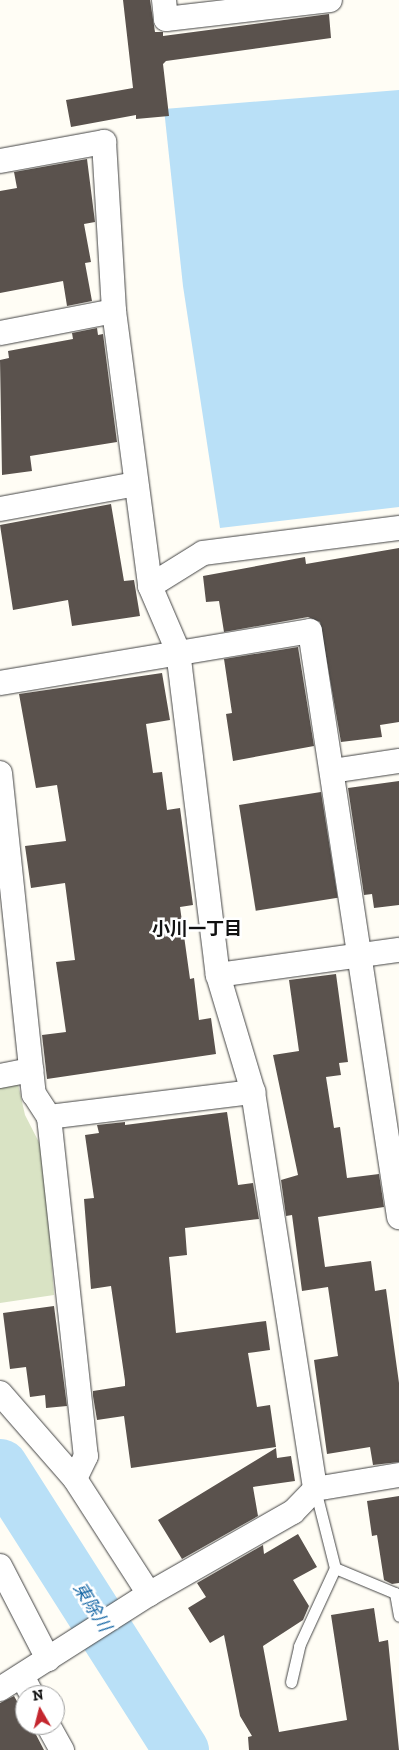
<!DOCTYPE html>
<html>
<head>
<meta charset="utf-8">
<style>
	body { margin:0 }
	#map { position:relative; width:399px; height:1750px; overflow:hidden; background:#fffdf5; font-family:"Zilla Slab","Noto Sans JP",serif }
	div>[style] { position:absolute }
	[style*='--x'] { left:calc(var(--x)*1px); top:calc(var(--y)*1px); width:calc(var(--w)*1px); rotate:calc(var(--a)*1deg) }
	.cemetery>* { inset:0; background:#d9e3c4 }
	.water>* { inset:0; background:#b9e0f7 }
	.river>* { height:55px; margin:-27.5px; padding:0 27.5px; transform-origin:27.5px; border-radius:27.5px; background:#b9e0f7 }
	.building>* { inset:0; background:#5a524d; transform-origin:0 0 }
	.roads { filter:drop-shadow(0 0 1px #444) drop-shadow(0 0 1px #444) }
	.service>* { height:11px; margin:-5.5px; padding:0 5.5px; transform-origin:5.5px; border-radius:5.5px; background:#fff }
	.minor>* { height:24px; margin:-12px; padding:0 12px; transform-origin:12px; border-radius:12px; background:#fff }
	span { translate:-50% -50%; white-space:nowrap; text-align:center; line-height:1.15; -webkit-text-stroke:5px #fff; paint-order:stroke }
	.neighbourhood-label { font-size:18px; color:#111; font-weight:700 }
	.water-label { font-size:18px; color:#1768a6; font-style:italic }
	.north { position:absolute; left:15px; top:1685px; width:50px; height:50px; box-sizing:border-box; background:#fff; border:1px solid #a0a0a0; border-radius:50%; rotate:352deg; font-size:14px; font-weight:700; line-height:20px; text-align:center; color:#111 }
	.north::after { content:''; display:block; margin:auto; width:18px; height:22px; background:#c4262e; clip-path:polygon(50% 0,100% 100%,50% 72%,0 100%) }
</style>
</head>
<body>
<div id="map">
	<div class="cemetery">
		<div style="clip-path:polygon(18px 1084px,25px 1115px,44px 1152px,54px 1295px,0 1303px,0 1086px)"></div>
	</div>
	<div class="water">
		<div style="clip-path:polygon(399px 90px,399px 507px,220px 528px,183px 286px,164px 109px)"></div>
	</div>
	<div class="river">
		<div style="--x:0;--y:1466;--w:337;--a:57.5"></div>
	</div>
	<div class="building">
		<div style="clip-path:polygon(123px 0,150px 0,155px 32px,163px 32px,163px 36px,329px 14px,331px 38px,166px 61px,163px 64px,169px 116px,136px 119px,136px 115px,71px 127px,66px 100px,133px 88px)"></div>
		<div style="clip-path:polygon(87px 159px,95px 222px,84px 224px,91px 262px,85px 263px,92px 301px,67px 306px,63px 281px,0 293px,0 191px,17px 188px,14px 172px)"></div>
		<div style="clip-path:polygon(97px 328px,98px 335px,103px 334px,117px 442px,30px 456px,32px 471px,2px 475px,0 360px,9px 358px,8px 351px,73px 339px,72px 333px)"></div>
		<div style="clip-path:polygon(111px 504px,124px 581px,134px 580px,140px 616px,72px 626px,68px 600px,13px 610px,0 525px)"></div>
		<div style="clip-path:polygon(399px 548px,399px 722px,380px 725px,382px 737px,341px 742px,320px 622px,308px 617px,224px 632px,219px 601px,206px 602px,203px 576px,305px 557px,306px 564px)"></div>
		<div style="clip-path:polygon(298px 647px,314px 746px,233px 761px,226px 714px,232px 713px,224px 659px)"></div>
		<div style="clip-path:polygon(162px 673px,170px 720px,146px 724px,153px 773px,162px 772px,167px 810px,180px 808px,193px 905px,180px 907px,190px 979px,194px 978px,199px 1020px,211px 1018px,216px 1054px,47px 1079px,42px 1035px,66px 1032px,56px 962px,75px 960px,65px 883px,31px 888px,25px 846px,66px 841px,57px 785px,36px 788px,19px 694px)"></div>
		<div style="clip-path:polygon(399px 781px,399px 905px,374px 908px,372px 894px,364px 895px,348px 788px)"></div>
		<div style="left:321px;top:792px;width:107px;height:83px;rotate:81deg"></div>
		<div style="clip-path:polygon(336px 974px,348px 1062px,339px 1063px,341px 1075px,326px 1077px,334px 1128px,340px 1127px,347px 1178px,379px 1174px,384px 1207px,318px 1217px,325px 1267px,371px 1261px,375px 1291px,386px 1289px,399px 1383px,399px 1462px,373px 1465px,370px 1447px,327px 1454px,314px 1360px,338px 1356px,328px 1287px,302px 1291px,292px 1215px,286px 1216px,281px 1180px,298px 1175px,273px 1055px,299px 1051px,289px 980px)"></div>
		<div style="clip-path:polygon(227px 1112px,238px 1185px,253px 1183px,259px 1219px,185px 1228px,187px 1255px,169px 1257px,176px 1333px,266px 1321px,270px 1350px,248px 1353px,257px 1407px,270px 1405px,276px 1447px,131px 1468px,124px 1416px,97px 1420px,93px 1396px,93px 1391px,125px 1386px,125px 1381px,111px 1286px,91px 1289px,84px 1199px,94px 1198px,85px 1135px,99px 1133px,97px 1125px,125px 1122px,125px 1125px)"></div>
		<div style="clip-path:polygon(54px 1306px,67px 1406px,46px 1408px,45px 1395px,30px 1397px,26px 1367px,10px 1369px,3px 1313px)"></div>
		<div style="clip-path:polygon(276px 1448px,277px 1458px,291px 1456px,295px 1481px,253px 1487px,258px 1516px,182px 1559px,158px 1520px)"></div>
		<div style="clip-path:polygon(399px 1496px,399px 1583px,392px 1584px,384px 1580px,377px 1535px,372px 1536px,367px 1501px)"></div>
		<div style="clip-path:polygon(298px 1534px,317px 1567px,293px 1580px,309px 1606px,303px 1620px,263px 1646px,279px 1732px,347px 1720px,331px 1615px,374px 1608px,379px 1642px,388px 1640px,399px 1750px,249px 1750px,248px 1737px,252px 1736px,240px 1716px,224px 1635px,210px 1643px,188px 1608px,206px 1597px,197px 1583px,263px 1545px,264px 1554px)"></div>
		<div style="clip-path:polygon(14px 1696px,25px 1715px,25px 1725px,31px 1725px,44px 1750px,0 1750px,0 1703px)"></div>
	</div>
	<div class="roads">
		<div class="service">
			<div style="--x:315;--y:1489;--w:81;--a:75.8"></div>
			<div style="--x:335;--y:1568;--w:65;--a:22.6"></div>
			<div style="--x:395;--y:1593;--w:23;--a:80"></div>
			<div style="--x:291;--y:1682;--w:37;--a:-77"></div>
			<div style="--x:299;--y:1646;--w:86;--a:-65.2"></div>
		</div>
		<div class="minor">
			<div style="--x:164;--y:0;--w:19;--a:84"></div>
			<div style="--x:166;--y:19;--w:165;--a:-6.6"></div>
			<div style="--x:0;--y:161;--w:106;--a:-10.4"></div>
			<div style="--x:104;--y:142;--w:169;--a:86.6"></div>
			<div style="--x:114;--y:311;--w:277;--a:82.5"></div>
			<div style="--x:150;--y:586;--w:71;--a:66.7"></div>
			<div style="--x:178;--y:651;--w:326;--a:83"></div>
			<div style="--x:218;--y:975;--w:122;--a:73.3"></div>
			<div style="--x:253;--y:1092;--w:402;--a:81.1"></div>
			<div style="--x:0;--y:333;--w:116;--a:-10.9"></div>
			<div style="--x:0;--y:509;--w:138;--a:-10.4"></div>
			<div style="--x:150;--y:586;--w:62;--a:-31.9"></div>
			<div style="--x:203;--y:553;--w:198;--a:-7.3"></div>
			<div style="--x:0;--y:683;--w:314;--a:-9.5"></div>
			<div style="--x:310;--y:631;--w:593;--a:81.36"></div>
			<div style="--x:332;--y:771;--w:68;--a:-8.5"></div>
			<div style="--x:0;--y:773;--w:323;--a:84"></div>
			<div style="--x:34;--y:1094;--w:27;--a:57"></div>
			<div style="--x:49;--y:1117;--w:341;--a:83.8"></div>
			<div style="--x:86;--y:1456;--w:25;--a:116"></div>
			<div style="--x:218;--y:975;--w:183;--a:-7.9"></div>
			<div style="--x:0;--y:1076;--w:32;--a:-11"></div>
			<div style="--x:49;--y:1117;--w:206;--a:-7"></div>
			<div style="--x:0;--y:1393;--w:114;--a:48.9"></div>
			<div style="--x:75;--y:1479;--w:137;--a:57.2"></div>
			<div style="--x:0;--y:1566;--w:105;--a:62.7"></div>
			<div style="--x:22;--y:1676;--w:21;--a:62"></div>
			<div style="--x:0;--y:1689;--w:177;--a:-32.5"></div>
			<div style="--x:149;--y:1594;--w:166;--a:-29.7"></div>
			<div style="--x:293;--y:1512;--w:32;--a:-46"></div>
			<div style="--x:315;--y:1489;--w:85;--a:-9.5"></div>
			<div style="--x:48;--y:1725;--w:29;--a:61"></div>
		</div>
	</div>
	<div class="neighbourhood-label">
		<span style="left:197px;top:929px">小川一丁目</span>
	</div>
	<div class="water-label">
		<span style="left:92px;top:1607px;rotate:58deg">東除川</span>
	</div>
	<div class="north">N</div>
</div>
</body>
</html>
